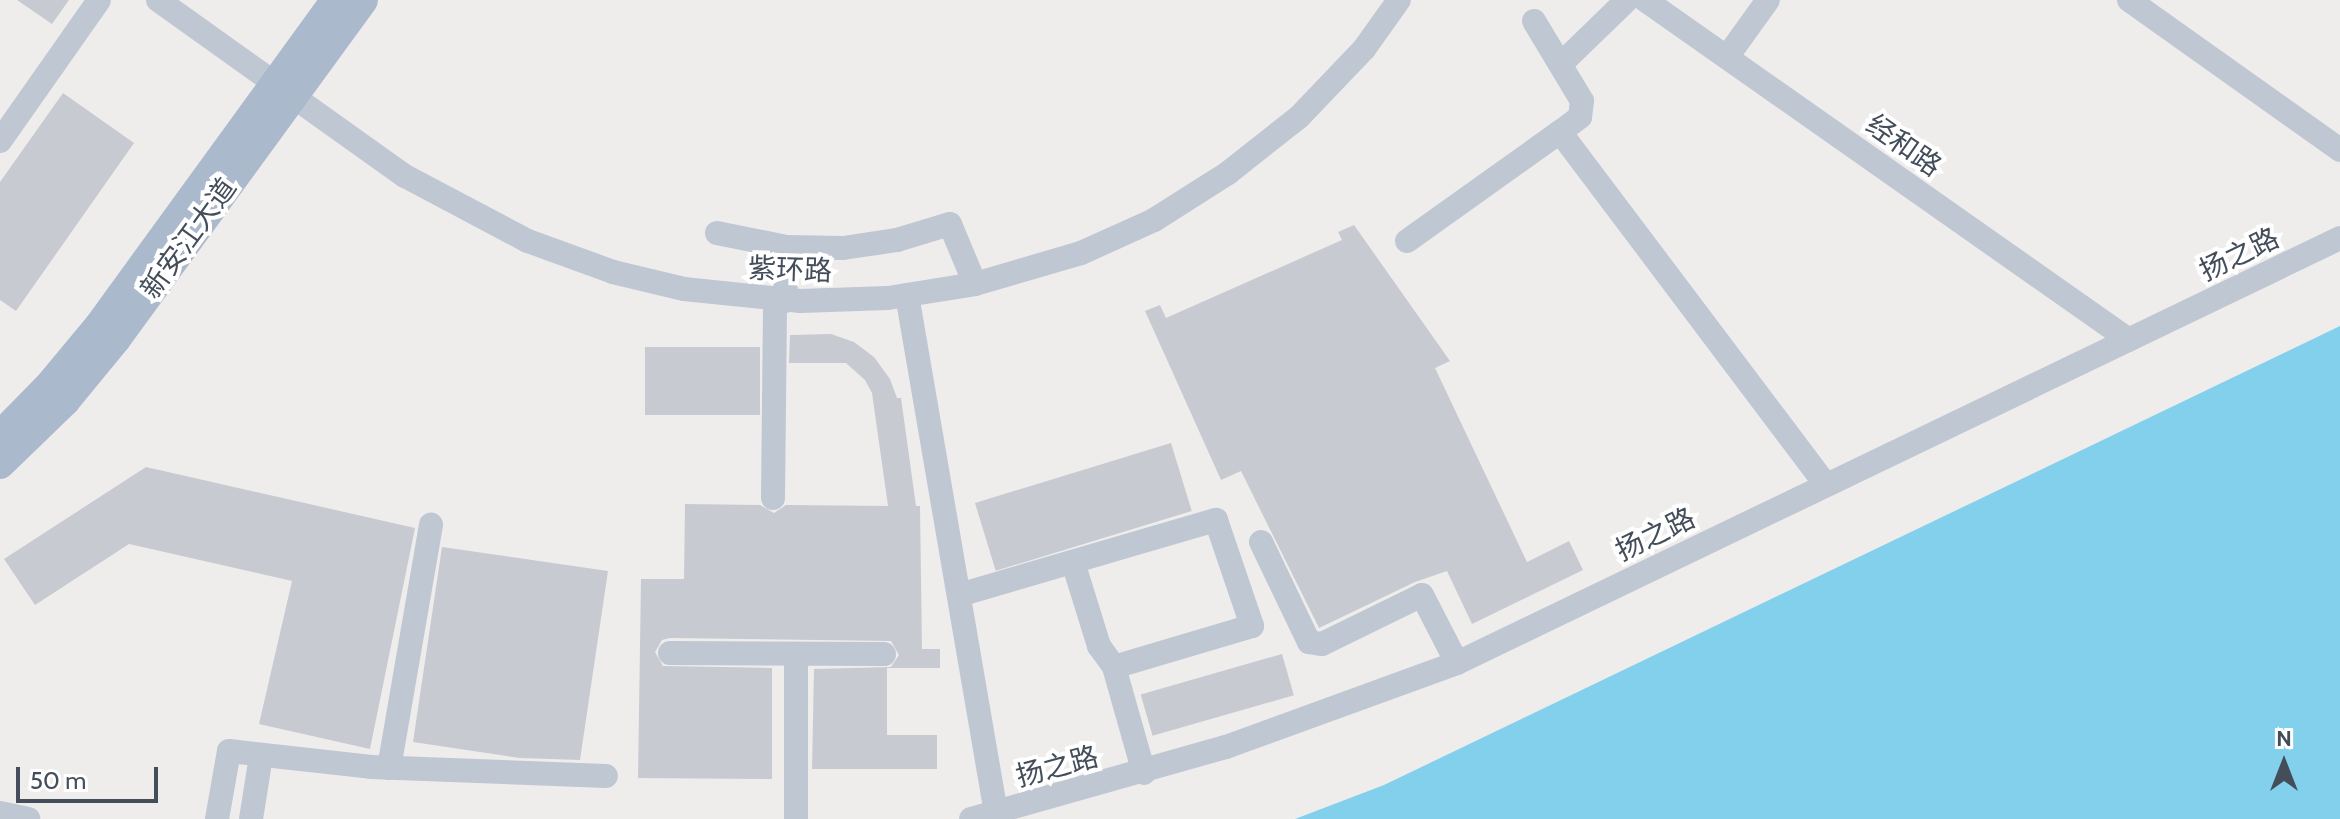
<!DOCTYPE html>
<html>
<head>
<meta charset="utf-8">
<style>
	body { margin:0 }
	#map { position:relative; width:2340px; height:819px; overflow:hidden; background:#efecec; font-family:Cabin,"Noto Sans SC",sans-serif }
	div>[style] { position:absolute }
	[style*='--x'] { left:calc(var(--x)*1px); top:calc(var(--y)*1px); width:calc(var(--w)*1px); rotate:calc(var(--a)*1deg) }
	.water>* { inset:0; background:#83d0ed }
	.building>* { inset:0; background:#c8cad2; transform-origin:0 0 }
	.minor>* { height:24px; margin:-12px; padding:0 12px; transform-origin:12px; border-radius:12px; background:#bfc7d2 }
	.major>* { height:30px; margin:-15px; padding:0 15px; transform-origin:15px; border-radius:15px; background:#aab9cc }
	span { translate:-50% -50%; white-space:nowrap; text-align:center; line-height:1.15; -webkit-text-stroke:8px #fff; paint-order:stroke }
	.street-label { font-size:28px; color:#444e5a }
	.north { position:absolute; left:2244px; top:723px; width:80px; height:80px; -webkit-text-stroke:6px #fff; paint-order:stroke; rotate:0deg; font-size:22px; font-weight:700; line-height:32px; text-align:center; color:#444e5a }
	.north::after { content:''; display:block; margin:auto; width:28px; height:36px; background:#444e5a; clip-path:polygon(50% 0,100% 100%,50% 72%,0 100%) }
	.scale { position:absolute; left:16px; top:767px; width:142px; height:36px; box-sizing:border-box; border:4px solid #444e5a; border-top:0; padding-left:10px; font-size:24px; line-height:28px; white-space:nowrap; color:#444e5a; -webkit-text-stroke:6px #fff; paint-order:stroke }
</style>
</head>
<body>
<div id="map">
	<div class="water">
		<div style="clip-path:polygon(2340px 326px,2340px 819px,1295px 819px,1384px 785px)"></div>
	</div>
	<div class="building">
		<div style="clip-path:polygon(17px 0,69px 0,52px 24px)"></div>
		<div style="clip-path:polygon(63px 93px,134px 143px,16px 311px,0 300px,0 182px)"></div>
		<div style="clip-path:polygon(1354px 225px,1450px 361px,1435px 368px,1527px 562px,1569px 541px,1583px 570px,1472px 624px,1447px 571px,1415px 582px,1319px 628px,1241px 471px,1221px 480px,1145px 311px,1160px 305px,1166px 318px,1342px 240px,1338px 232px)"></div>
		<div style="clip-path:polygon(831px 334px,854px 342px,874px 357px,890px 379px,897px 398px,901px 398px,916px 506px,920px 506px,922px 649px,940px 649px,940px 668px,887px 668px,887px 735px,937px 735px,937px 769px,812px 769px,814px 669px,891px 667px,899px 655px,891px 641px,670px 638px,662px 640px,655px 652px,663px 666px,772px 668px,772px 779px,638px 778px,641px 579px,684px 579px,685px 504px,760px 505px,774px 513px,786px 505px,888px 506px,872px 393px,865px 380px,846px 363px,789px 363px,790px 335px)"></div>
		<div style="left:645px;top:347px;width:115px;height:68px"></div>
		<div style="left:1171px;top:443px;width:71px;height:205px;rotate:73deg"></div>
		<div style="clip-path:polygon(146px 467px,415px 528px,370px 749px,259px 724px,292px 581px,129px 544px,35px 605px,4px 559px)"></div>
		<div style="clip-path:polygon(442px 547px,608px 571px,580px 760px,520px 758px,413px 742px)"></div>
		<div style="left:1282px;top:654px;width:43px;height:147px;rotate:74deg"></div>
	</div>
	<div class="minor">
		<div style="--x:158;--y:0;--w:303;--a:35.5"></div>
		<div style="--x:405;--y:176;--w:139;--a:27.9"></div>
		<div style="--x:528;--y:241;--w:90;--a:20"></div>
		<div style="--x:613;--y:272;--w:73;--a:13.5"></div>
		<div style="--x:684;--y:289;--w:117;--a:5.9"></div>
		<div style="--x:800;--y:301;--w:88;--a:-2"></div>
		<div style="--x:888;--y:298;--w:88;--a:-9.1"></div>
		<div style="--x:975;--y:284;--w:110;--a:-16.3"></div>
		<div style="--x:1081;--y:253;--w:80;--a:-24.3"></div>
		<div style="--x:1154;--y:220;--w:88;--a:-32.4"></div>
		<div style="--x:1228;--y:173;--w:90;--a:-38.3"></div>
		<div style="--x:1299;--y:117;--w:94;--a:-46.3"></div>
		<div style="--x:1364;--y:49;--w:60;--a:-54.5"></div>
		<div style="--x:1645;--y:0;--w:591;--a:35.09"></div>
		<div style="--x:2129;--y:0;--w:259;--a:35.4"></div>
		<div style="--x:1534;--y:21;--w:93;--a:59"></div>
		<div style="--x:1582;--y:101;--w:16;--a:97"></div>
		<div style="--x:1580;--y:117;--w:25;--a:143"></div>
		<div style="--x:1727;--y:57;--w:70;--a:-54.3"></div>
		<div style="--x:1562;--y:63;--w:91;--a:-44.1"></div>
		<div style="--x:0;--y:141;--w:172;--a:-54.9"></div>
		<div style="--x:717;--y:233;--w:71;--a:11.3"></div>
		<div style="--x:787;--y:247;--w:56;--a:1"></div>
		<div style="--x:843;--y:248;--w:55;--a:-8.4"></div>
		<div style="--x:897;--y:240;--w:55;--a:-16.8"></div>
		<div style="--x:950;--y:224;--w:65;--a:67.4"></div>
		<div style="--x:1407;--y:241;--w:188;--a:-35.5"></div>
		<div style="--x:1560;--y:132;--w:442;--a:53"></div>
		<div style="--x:907;--y:295;--w:526;--a:80.25"></div>
		<div style="--x:785;--y:301;--w:54;--a:-87.9"></div>
		<div style="--x:773;--y:498;--w:198;--a:-89.4"></div>
		<div style="--x:1261;--y:542;--w:111;--a:64.4"></div>
		<div style="--x:1309;--y:642;--w:13;--a:9"></div>
		<div style="--x:1322;--y:644;--w:111;--a:-26.1"></div>
		<div style="--x:1422;--y:595;--w:76;--a:62.8"></div>
		<div style="--x:1073;--y:562;--w:88;--a:72.8"></div>
		<div style="--x:1099;--y:646;--w:26;--a:54"></div>
		<div style="--x:1114;--y:667;--w:110;--a:74.2"></div>
		<div style="--x:959;--y:595;--w:268;--a:-16.3"></div>
		<div style="--x:1216;--y:520;--w:112;--a:71.2"></div>
		<div style="--x:1252;--y:626;--w:144;--a:163.5"></div>
		<div style="--x:670;--y:653;--w:214;--a:0.3"></div>
		<div style="--x:389;--y:768;--w:247;--a:-80.2"></div>
		<div style="--x:0;--y:813;--w:29;--a:12"></div>
		<div style="--x:217;--y:819;--w:69;--a:-80"></div>
		<div style="--x:229;--y:751;--w:143;--a:6.4"></div>
		<div style="--x:371;--y:767;--w:235;--a:2.2"></div>
		<div style="--x:251;--y:819;--w:64;--a:-81"></div>
		<div style="--x:796;--y:819;--w:165;--a:-90"></div>
		<div style="--x:971;--y:819;--w:265;--a:-15.8"></div>
		<div style="--x:1226;--y:747;--w:246;--a:-20"></div>
		<div style="--x:1457;--y:663;--w:980;--a:-25.7"></div>
	</div>
	<div class="major">
		<div style="--x:0;--y:436;--w:70;--a:-45.6"></div>
		<div style="--x:49;--y:386;--w:78;--a:-50.2"></div>
		<div style="--x:99;--y:326;--w:403;--a:-54"></div>
		<div style="--x:0;--y:464;--w:91;--a:-44.1"></div>
		<div style="--x:65;--y:401;--w:80;--a:-50.6"></div>
		<div style="--x:116;--y:339;--w:419;--a:-53.9"></div>
	</div>
	<div class="street-label">
		<span style="left:1904px;top:145px;rotate:35deg">经和路</span>
		<span style="left:188px;top:238px;rotate:-54deg">新安江大道</span>
		<span style="left:2239px;top:254px;rotate:-26deg">扬之路</span>
		<span style="left:790px;top:269px;rotate:2deg">紫环路</span>
		<span style="left:1655px;top:534px;rotate:-26deg">扬之路</span>
		<span style="left:1057px;top:766px;rotate:-15deg">扬之路</span>
	</div>
	<div class="north">N</div>
	<div class="scale">50 m</div>
</div>
</body>
</html>
